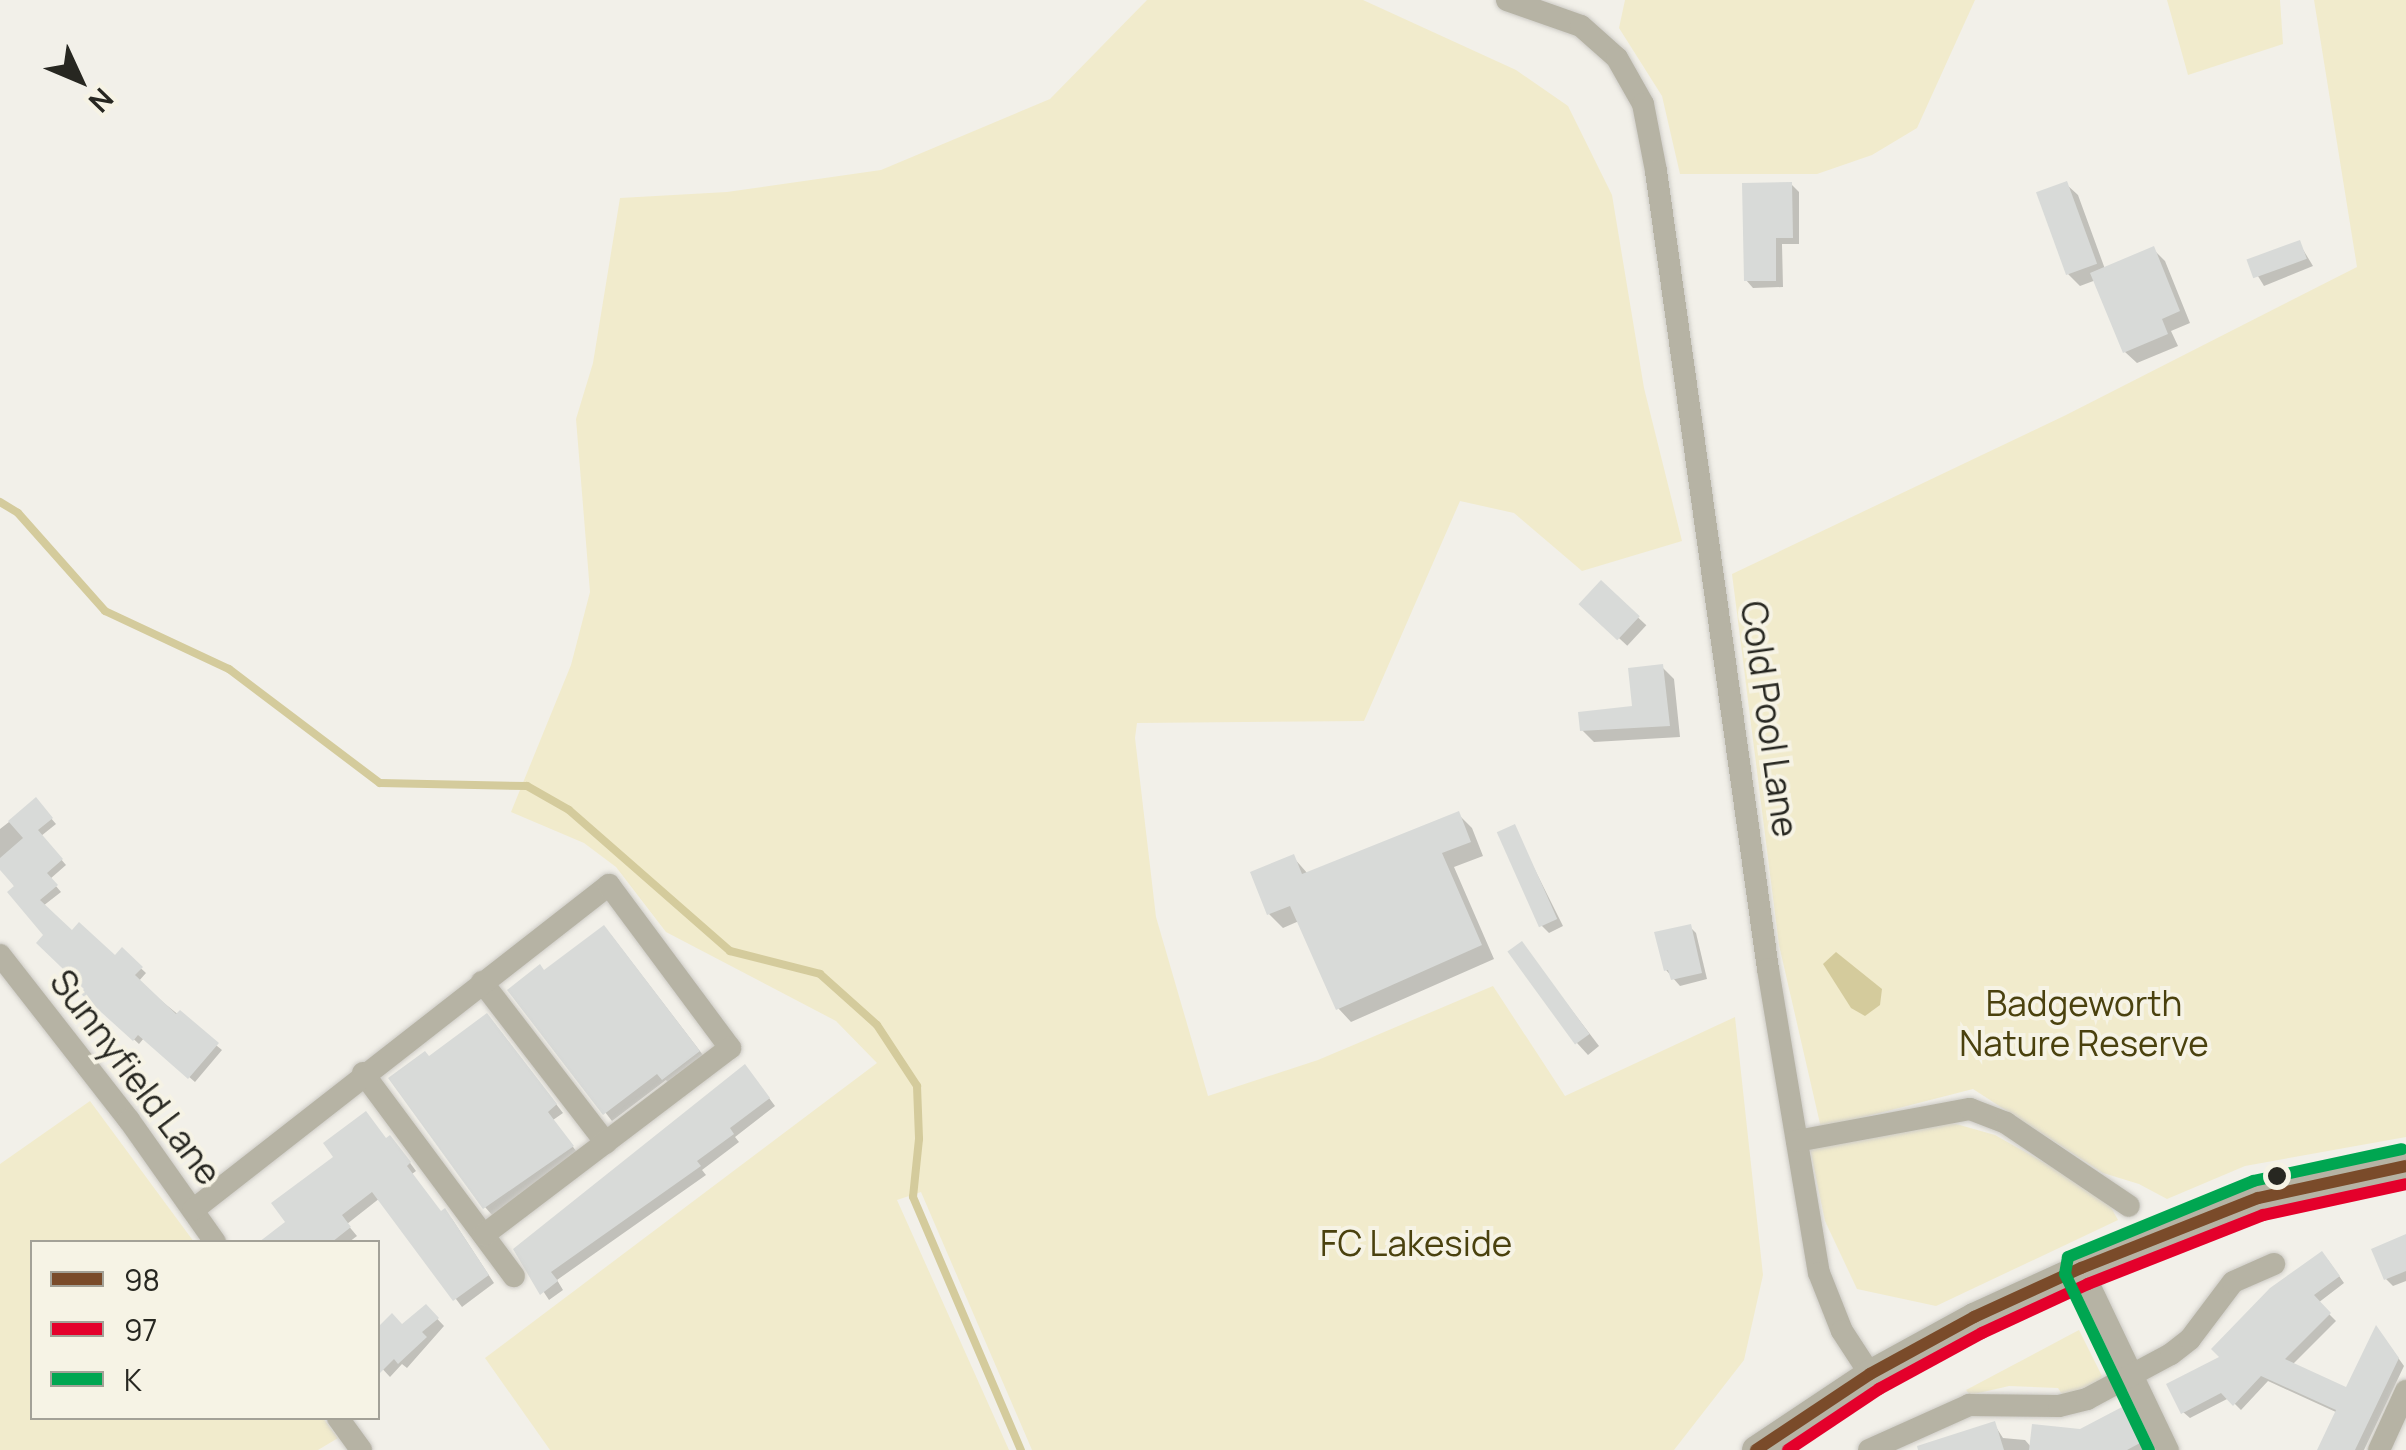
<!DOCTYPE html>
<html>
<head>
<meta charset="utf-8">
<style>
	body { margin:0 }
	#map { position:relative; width:2406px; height:1450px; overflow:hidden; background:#f2f0e9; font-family:Manrope,sans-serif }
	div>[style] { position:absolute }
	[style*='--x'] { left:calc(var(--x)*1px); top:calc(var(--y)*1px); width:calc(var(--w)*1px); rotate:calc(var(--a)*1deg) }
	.green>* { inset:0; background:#f1ebcc }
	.water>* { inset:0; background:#d4cb9c }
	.shadow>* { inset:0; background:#0003; transform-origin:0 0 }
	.stream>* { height:8px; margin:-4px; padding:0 4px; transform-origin:4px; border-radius:4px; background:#d4cb9c }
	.building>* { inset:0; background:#d8dad8; transform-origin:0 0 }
	.roads { filter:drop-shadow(0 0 2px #cdcbc6) drop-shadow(0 0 2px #cdcbc6) }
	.minor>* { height:22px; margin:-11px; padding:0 11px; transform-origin:11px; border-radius:11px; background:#b6b3a4 }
	.tertiary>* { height:28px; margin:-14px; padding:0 14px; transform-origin:14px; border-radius:14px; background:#b6b3a4 }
	.bus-1>* { height:12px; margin:-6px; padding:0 6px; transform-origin:6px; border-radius:6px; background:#7a4b2a }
	.bus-2>* { height:12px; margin:-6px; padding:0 6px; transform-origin:6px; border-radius:6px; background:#e4002b }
	.bus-3>* { height:12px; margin:-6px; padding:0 6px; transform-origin:6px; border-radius:6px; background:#00a651 }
	.dots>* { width:28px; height:28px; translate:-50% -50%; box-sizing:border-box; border:5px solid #f6f3e5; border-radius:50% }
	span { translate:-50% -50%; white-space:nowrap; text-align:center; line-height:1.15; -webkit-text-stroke:8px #f6f3e5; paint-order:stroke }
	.street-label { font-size:35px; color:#272721 }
	.park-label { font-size:35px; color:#4a410e }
	.legend { position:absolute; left:30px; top:1240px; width:350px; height:180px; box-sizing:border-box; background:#f6f3e5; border:2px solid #a3a197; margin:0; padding:12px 18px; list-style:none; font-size:30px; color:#272721 }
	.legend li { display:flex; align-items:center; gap:20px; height:50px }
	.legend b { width:50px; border:2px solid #a3a197 }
	.north { position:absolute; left:30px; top:30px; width:100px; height:100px; -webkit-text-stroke:8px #f6f3e5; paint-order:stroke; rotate:134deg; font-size:28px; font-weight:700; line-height:40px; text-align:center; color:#272721 }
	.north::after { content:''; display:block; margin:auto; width:35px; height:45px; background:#272721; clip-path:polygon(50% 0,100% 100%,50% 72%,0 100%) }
</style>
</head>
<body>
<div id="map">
	<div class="green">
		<div style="clip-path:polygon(1147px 0,1363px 0,1516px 70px,1568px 106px,1612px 195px,1644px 388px,1682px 541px,1582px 571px,1514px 513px,1460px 501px,1364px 721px,1137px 723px,1135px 738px,1156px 917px,1208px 1096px,1318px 1060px,1493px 986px,1565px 1096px,1735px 1017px,1763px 1275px,1744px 1360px,1674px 1450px,1032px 1450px,921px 1192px,897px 1200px,1009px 1450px,550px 1450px,485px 1358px,877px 1063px,836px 1021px,666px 932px,616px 867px,584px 843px,511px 812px,571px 665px,590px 592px,576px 419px,593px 363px,620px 198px,727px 192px,881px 170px,1050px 99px)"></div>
		<div style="clip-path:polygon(1625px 0,1975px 0,1917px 128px,1872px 155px,1817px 174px,1680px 174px,1662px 96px,1619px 28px)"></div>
		<div style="clip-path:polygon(2167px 0,2280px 0,2283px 44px,2188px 75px)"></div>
		<div style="clip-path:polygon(2314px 0,2406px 0,2406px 1137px,2245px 1166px,2167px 1199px,2139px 1184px,2103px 1173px,1973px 1089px,1821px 1128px,1779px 945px,1732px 574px,2066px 415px,2357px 267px)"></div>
		<div style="clip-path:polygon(90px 1101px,194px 1242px,32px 1242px,32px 1418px,323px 1418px,338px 1438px,318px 1450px,0 1450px,0 1164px)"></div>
		<div style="clip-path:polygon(1942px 1120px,1995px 1135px,2066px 1175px,2107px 1200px,2118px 1220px,1936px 1306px,1857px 1289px,1825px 1221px,1809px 1144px)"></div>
		<div style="clip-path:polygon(2079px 1330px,2102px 1376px,2095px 1386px,2063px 1396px,2058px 1388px,2009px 1386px,1970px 1395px,1966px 1390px)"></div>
	</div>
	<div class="water">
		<div style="clip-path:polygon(1836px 952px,1882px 989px,1880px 1005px,1865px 1016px,1851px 1008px,1823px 964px)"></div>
	</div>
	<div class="shadow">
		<div style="clip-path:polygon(1791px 184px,1799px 192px,1799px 244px,1782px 244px,1783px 287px,1753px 288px,1746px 280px)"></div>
		<div style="clip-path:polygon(2066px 184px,2078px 195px,2105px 269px,2153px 249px,2165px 261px,2190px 323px,2171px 331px,2178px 346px,2137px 363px,2125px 352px,2096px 280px,2080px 286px,2068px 274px)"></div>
		<div style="clip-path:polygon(2299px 243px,2313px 266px,2264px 286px,2250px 263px)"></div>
		<div style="left:1601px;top:583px;width:62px;height:28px;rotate:43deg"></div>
		<div style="clip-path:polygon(1662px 667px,1674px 679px,1680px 737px,1594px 742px,1582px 730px,1635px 708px)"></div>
		<div style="clip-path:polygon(36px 801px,56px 824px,41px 836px,66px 865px,50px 879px,61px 892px,43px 906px,72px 934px,115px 959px,122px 951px,146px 973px,138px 982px,222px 1050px,195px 1082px,144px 1038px,139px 1044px,84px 993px,87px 989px,0 866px,0 829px)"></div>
		<div style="clip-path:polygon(1458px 814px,1472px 828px,1483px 856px,1454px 867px,1494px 959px,1351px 1022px,1338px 1008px,1299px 921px,1283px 928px,1269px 914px,1293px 857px,1308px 874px)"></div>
		<div style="clip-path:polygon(1514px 828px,1563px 926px,1549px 933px,1542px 926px)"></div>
		<div style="clip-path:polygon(1690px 927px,1696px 933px,1707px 979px,1680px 986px,1666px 970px)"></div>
		<div style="clip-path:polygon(611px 935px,706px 1059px,671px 1086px,666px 1080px,612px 1121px,510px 990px)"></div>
		<div style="clip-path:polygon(1522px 945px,1599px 1046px,1588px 1055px,1577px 1043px)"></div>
		<div style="clip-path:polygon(494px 1023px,563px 1113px,553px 1120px,579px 1155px,492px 1215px,485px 1207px,429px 1059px)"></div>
		<div style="clip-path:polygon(752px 1075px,775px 1106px,735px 1137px,739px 1142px,702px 1170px,706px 1175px,557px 1280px,563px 1290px,549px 1300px,516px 1250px)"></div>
		<div style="clip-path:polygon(387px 1140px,397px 1145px,416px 1171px,412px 1174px,442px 1214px,452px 1219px,494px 1283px,462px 1307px,380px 1198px,347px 1224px,357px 1236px,349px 1242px,263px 1242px)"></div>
		<div style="clip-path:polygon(2406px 1237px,2406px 1281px,2393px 1286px,2386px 1279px)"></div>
		<div style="clip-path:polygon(2328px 1260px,2344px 1283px,2318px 1303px,2336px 1321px,2292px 1365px,2347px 1390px,2382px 1335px,2404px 1366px,2364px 1450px,2320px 1450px,2338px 1413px,2268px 1381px,2241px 1410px,2229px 1398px,2190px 1418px,2183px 1412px,2223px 1358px)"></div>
		<div style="clip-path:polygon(426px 1307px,444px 1326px,407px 1368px,402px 1364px,390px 1377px,378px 1364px,378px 1330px,392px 1316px,403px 1327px)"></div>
		<div style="clip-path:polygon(2121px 1410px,2144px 1450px,1930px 1450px,1994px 1424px,2003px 1438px,2025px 1440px,2032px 1448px,2081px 1431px)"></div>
	</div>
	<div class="stream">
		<div style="--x:0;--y:502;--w:21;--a:31"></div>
		<div style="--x:18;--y:513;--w:131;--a:48.4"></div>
		<div style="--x:105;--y:611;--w:137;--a:25.1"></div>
		<div style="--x:229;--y:669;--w:189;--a:37.1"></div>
		<div style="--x:380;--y:783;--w:147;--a:1.2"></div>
		<div style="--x:527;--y:786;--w:48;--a:29.7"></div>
		<div style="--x:569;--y:810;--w:214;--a:41.2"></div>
		<div style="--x:730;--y:951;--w:93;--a:14.3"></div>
		<div style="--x:820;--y:974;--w:76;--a:41.8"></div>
		<div style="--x:877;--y:1025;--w:73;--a:56.7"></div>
		<div style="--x:917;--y:1086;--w:53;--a:87.8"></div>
		<div style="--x:919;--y:1139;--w:58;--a:95.9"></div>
		<div style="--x:913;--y:1197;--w:275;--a:66.9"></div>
	</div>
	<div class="building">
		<div style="left:2067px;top:181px;width:88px;height:33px;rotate:70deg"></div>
		<div style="clip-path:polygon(1792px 182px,1793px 238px,1776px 238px,1776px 281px,1744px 281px,1742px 183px)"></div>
		<div style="left:2300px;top:240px;width:20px;height:57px;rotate:70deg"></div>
		<div style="clip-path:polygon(2154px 246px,2180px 311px,2162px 319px,2168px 334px,2123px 353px,2090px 273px)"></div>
		<div style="left:1601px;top:580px;width:53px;height:33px;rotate:43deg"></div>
		<div style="clip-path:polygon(1663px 664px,1670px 726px,1580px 731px,1578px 712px,1632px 706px,1628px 668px)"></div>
		<div style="clip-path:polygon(36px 797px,53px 818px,38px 830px,63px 859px,47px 873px,58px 885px,40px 900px,72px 930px,79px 922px,115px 955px,122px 947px,143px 967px,135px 975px,176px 1014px,180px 1010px,219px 1043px,188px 1079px,138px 1035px,133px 1041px,80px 993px,84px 989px,36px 943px,43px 935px,7px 892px,14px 886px,0 870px,0 858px,23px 838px,8px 821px)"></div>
		<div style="clip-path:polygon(1459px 811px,1471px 842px,1442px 853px,1482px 945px,1336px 1010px,1290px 906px,1267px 915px,1250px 872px,1294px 854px,1302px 874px)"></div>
		<div style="left:1515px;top:824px;width:104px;height:20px;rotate:66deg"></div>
		<div style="clip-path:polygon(1691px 924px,1702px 973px,1671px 980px,1668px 970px,1664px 971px,1654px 932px)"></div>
		<div style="clip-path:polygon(604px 925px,700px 1051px,662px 1080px,657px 1074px,603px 1115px,507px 990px,540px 964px,544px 970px)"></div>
		<div style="left:1522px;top:941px;width:115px;height:18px;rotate:54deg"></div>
		<div style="clip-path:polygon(487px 1013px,557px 1104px,548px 1112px,574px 1146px,483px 1209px,388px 1078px,425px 1051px,429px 1056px)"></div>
		<div style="clip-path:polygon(745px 1064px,770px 1098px,730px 1128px,734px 1134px,697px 1161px,701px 1166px,551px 1272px,558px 1281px,540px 1295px,513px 1249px)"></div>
		<div style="clip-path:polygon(366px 1111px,386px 1138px,390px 1135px,411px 1162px,407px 1166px,441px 1211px,445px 1208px,489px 1275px,453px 1301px,372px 1192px,342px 1215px,351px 1227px,332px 1242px,259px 1242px,285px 1222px,271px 1203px,333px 1157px,323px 1143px)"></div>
		<div style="clip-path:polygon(2406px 1234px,2406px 1271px,2384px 1280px,2371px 1249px)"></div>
		<div style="clip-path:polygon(2322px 1251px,2340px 1276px,2314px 1295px,2331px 1313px,2285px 1359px,2346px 1387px,2376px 1325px,2399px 1358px,2355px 1450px,2317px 1450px,2336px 1410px,2261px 1376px,2233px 1406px,2221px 1393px,2181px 1414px,2166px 1384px,2219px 1357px,2211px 1349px,2270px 1288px)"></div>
		<div style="clip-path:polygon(426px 1304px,439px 1318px,422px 1332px,427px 1337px,398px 1364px,394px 1359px,378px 1375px,378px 1327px,392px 1313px,402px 1324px)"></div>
		<div style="clip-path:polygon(2122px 1407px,2140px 1443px,2127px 1450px,2029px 1450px,2032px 1424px,2080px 1429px)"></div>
		<div style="clip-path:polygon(1995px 1421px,2004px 1450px,1918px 1450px,1917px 1446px)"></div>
	</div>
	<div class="roads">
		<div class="minor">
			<div style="--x:1507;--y:0;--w:78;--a:19.4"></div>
			<div style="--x:1581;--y:26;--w:48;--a:41.6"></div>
			<div style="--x:1617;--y:58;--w:53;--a:60.5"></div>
			<div style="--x:1643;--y:104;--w:68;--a:79"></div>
			<div style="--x:1656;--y:171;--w:806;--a:82.01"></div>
			<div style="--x:1768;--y:969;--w:308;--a:80.5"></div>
			<div style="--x:1819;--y:1273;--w:62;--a:68.4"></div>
			<div style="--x:1842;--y:1331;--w:51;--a:56.9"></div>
			<div style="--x:0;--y:955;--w:209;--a:52"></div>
			<div style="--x:129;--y:1120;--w:149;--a:54.8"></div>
			<div style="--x:482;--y:982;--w:203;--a:52.4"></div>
			<div style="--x:363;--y:1073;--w:253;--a:53.4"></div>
			<div style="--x:1797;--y:1141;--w:176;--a:-10.5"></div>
			<div style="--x:1970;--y:1109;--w:39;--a:21"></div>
			<div style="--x:2006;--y:1123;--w:148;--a:34"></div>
			<div style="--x:193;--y:1210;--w:528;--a:-38"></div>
			<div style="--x:609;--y:885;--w:203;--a:53.4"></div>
			<div style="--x:730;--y:1048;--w:309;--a:142.8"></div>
			<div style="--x:2081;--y:1268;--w:202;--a:64.5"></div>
			<div style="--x:338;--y:1418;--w:39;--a:54"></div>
			<div style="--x:1869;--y:1450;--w:110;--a:-24.2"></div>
			<div style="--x:1969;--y:1405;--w:90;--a:0.6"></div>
			<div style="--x:2059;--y:1406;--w:29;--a:-14"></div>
			<div style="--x:2087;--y:1399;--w:95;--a:-28.2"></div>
			<div style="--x:2171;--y:1354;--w:24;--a:-38"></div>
			<div style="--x:2190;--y:1339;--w:71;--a:-53"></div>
			<div style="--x:2233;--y:1282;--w:45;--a:-23.7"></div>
			<div style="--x:2379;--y:1450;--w:65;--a:-65.4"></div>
		</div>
		<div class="tertiary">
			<div style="--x:1756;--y:1450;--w:137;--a:-33.7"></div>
			<div style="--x:1870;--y:1374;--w:119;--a:-28.7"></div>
			<div style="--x:1974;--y:1317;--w:118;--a:-24.6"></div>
			<div style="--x:2081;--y:1268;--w:190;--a:-21.6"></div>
			<div style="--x:2258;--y:1198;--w:151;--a:-12.2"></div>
		</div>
	</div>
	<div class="bus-1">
		<div style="--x:1756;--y:1450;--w:137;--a:-33.7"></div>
		<div style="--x:1870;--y:1374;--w:119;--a:-28.7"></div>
		<div style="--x:1974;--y:1317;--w:118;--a:-24.6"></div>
		<div style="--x:2081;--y:1268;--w:190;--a:-21.6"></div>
		<div style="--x:2258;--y:1198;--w:151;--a:-12.2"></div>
	</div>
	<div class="bus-2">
		<div style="--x:1788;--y:1450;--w:110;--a:-33.8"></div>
		<div style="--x:1879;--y:1389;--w:117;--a:-28.5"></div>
		<div style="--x:1982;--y:1333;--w:117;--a:-24.8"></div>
		<div style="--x:2088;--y:1284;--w:188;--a:-21.5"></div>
		<div style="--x:2263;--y:1215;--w:146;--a:-12.2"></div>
	</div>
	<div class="bus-3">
		<div style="--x:2149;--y:1450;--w:195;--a:-115.5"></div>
		<div style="--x:2065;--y:1274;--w:17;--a:-80"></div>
		<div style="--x:2068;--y:1257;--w:200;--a:-22.3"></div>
		<div style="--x:2253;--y:1181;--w:152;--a:-12.1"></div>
	</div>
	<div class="dots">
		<div style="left:2277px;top:1176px;background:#272721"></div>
	</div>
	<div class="street-label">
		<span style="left:1770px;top:719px;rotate:82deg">Cold Pool Lane</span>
		<span style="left:136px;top:1077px;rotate:53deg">Sunnyfield Lane</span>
	</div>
	<div class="park-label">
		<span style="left:2084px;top:1023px">Badgeworth<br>Nature Reserve</span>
		<span style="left:1416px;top:1243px">FC Lakeside</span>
	</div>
	<ul class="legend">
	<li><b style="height:12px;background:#7a4b2a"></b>98</li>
	<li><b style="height:12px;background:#e4002b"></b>97</li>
	<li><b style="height:12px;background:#00a651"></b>K</li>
	</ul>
	<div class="north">N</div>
</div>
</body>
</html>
